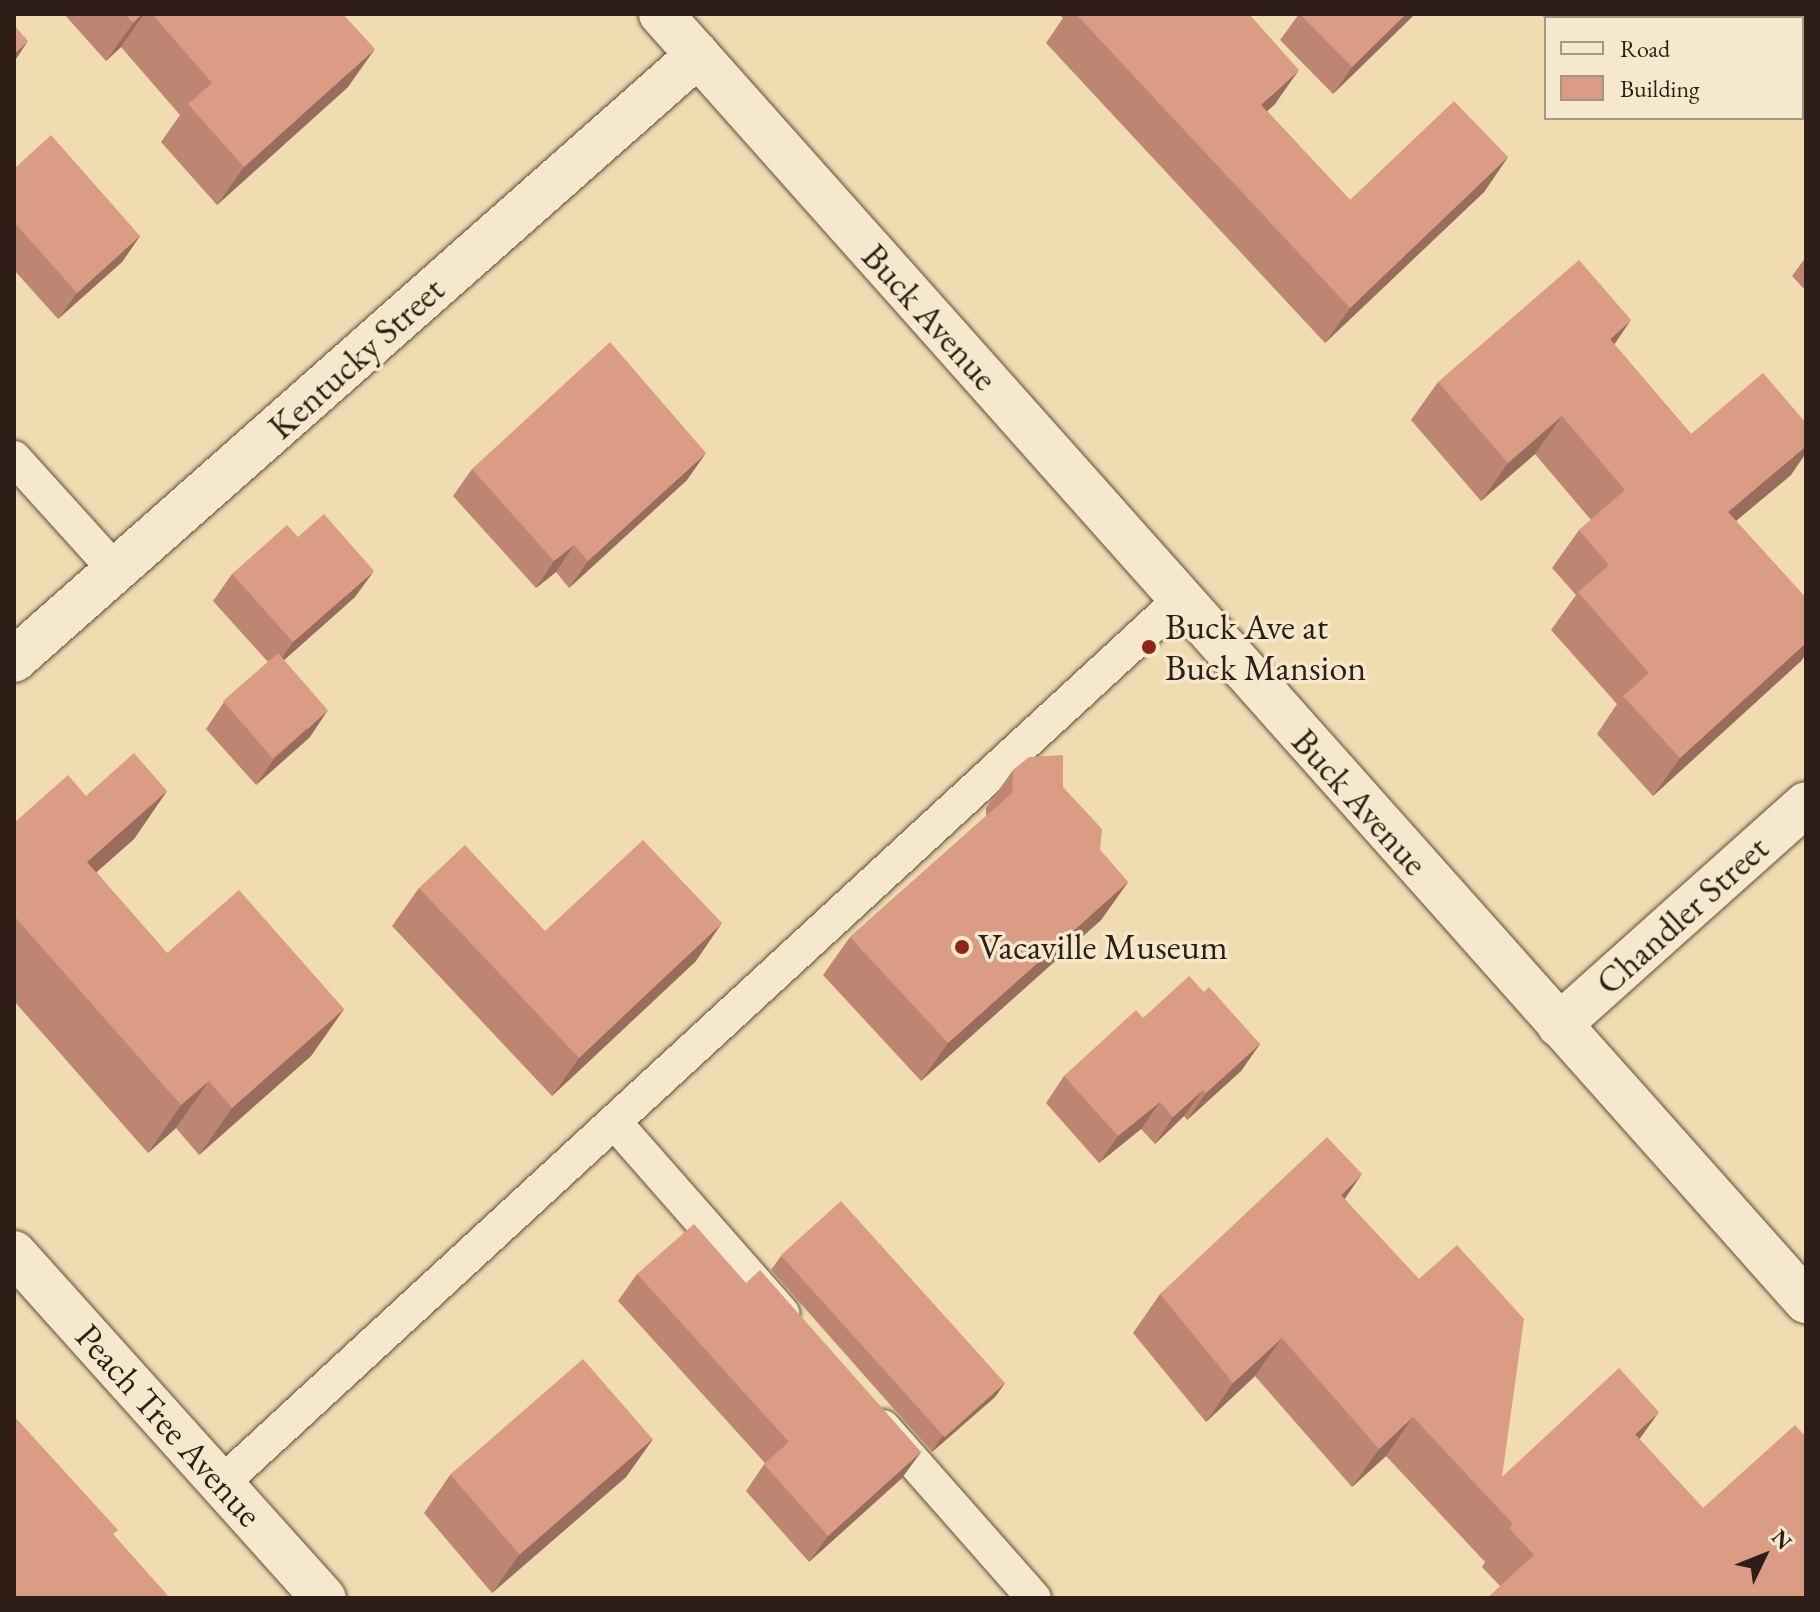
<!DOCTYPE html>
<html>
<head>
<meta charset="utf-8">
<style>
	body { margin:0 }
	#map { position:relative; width:1820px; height:1612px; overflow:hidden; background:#f1dbb1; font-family:"EB Garamond",serif }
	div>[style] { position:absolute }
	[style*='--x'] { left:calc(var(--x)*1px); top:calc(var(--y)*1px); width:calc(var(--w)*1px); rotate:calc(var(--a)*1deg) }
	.roads { filter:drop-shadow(0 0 2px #604d3e) drop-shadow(0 0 2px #604d3e) }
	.service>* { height:34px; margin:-17px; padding:0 17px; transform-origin:17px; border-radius:17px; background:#f6e8cc }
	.minor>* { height:44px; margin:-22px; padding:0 22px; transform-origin:22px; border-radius:22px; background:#f6e8cc }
	.tertiary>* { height:44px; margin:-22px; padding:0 22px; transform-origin:22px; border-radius:22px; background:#f6e8cc }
	.wall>* { inset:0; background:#bc8672 }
	.shaded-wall>* { inset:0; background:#996d5d }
	.building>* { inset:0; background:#db9c85; transform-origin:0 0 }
	.dots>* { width:22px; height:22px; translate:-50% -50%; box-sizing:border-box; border:4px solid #f6e8cc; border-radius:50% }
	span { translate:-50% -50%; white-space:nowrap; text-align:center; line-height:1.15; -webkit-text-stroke:7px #f6e8cc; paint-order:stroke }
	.street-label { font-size:36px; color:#2f1e17 }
	.poi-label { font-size:36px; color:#2f1e17 }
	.left { translate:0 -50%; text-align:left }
	.frame { position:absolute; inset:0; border:16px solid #2f1e17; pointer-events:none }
	.legend { position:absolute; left:1544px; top:16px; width:260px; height:104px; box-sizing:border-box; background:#f6e8cc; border:2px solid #a69784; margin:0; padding:10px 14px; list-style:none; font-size:24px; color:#2f1e17 }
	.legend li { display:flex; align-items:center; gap:16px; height:40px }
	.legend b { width:40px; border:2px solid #a69784 }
	.north { position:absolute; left:1724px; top:1516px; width:80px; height:80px; -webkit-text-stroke:6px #f6e8cc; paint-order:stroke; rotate:47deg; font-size:22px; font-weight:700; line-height:32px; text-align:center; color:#2f1e17 }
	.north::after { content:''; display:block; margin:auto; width:28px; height:36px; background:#2f1e17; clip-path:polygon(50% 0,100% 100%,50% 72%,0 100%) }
</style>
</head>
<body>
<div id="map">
	<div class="roads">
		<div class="service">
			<div style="--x:14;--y:458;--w:152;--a:47.9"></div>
			<div style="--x:616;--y:1124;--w:252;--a:48.7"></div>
			<div style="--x:883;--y:1427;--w:228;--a:48.6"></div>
			<div style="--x:221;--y:1484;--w:1306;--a:-42.67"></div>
		</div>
		<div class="minor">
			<div style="--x:14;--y:660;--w:913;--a:-41.49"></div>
			<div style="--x:1559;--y:1025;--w:331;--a:-41.8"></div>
			<div style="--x:14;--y:1253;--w:464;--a:48.1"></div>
		</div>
		<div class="tertiary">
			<div style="--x:661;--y:14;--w:1723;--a:48.34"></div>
		</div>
	</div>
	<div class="wall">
		<div style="clip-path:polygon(64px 14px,343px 14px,348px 87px,217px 205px,161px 142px,180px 115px,121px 47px,106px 61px)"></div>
		<div style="clip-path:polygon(1059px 14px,1249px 14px,1275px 104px,1267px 111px,1350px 200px,1508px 157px,1484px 192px,1325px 343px,1046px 43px,1063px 18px)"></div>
		<div style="clip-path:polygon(1299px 14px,1415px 14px,1333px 94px,1280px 40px)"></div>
		<div style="clip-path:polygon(1541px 14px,1674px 14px,1670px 18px,1546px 18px,1546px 20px)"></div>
		<div style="clip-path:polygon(14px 169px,140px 236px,122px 262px,58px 319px,14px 270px)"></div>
		<div style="clip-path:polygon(1806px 257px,1806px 291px,1792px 276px)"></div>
		<div style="clip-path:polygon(1614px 344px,1691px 434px,1791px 475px,1736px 521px,1806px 598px,1806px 654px,1801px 661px,1653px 796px,1597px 734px,1617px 704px,1551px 630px,1576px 595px,1552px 568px,1579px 530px,1591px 520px,1535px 454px,1481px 501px,1411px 420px,1438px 382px)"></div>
		<div style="clip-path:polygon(472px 469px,687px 480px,569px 588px,556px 572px,536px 588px,453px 496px)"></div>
		<div style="clip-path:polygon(232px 574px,355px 597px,284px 660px,310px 737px,256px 785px,206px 729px,224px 702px,268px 662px,213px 601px)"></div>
		<div style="clip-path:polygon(1013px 770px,1063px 787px,1100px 850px,1128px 882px,1101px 920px,921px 1081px,823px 975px,850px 937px,986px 816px,986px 808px)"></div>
		<div style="clip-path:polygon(167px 791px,134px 839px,96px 872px,167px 953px,344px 1009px,311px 1056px,199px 1155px,176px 1128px,148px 1153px,14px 1001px,14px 823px,86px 796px)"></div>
		<div style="clip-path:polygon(419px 888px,545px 931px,696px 961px,552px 1096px,392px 926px)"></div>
		<div style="clip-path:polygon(1204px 992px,1260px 1044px,1241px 1071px,1187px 1120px,1184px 1116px,1155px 1144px,1141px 1129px,1099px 1163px,1046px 1103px,1064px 1076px,1143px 1018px)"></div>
		<div style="clip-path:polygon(1345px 1199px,1502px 1477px,1639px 1439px,1703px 1508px,1806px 1598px,1500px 1586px,1482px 1567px,1485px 1562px,1386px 1456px,1352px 1487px,1255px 1376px,1206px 1422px,1133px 1333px,1160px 1294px)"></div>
		<div style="clip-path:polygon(781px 1256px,1005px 1383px,995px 1397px,932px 1452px,771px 1270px)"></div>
		<div style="clip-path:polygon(637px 1274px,746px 1283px,921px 1452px,902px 1478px,809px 1562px,746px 1491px,765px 1463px,618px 1301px)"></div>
		<div style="clip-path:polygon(653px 1439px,626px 1477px,492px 1593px,424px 1513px,450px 1475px)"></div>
	</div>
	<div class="shaded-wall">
		<div style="clip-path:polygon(142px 14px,144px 14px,121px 47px,106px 61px,133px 23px)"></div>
		<div style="clip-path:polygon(1406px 14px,1415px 14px,1333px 94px,1352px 67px)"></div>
		<div style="clip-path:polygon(1663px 14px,1674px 14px,1670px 18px,1659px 18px)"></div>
		<div style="clip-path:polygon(28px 41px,14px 62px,14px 54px)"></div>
		<div style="clip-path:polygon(375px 49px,348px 87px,217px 205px,244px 167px)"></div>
		<div style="clip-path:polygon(1299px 70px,1275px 104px,1236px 139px,1261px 105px)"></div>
		<div style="clip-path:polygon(1508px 157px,1484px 192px,1325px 343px,1350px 308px)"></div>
		<div style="clip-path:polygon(140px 236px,122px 262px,58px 319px,77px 293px)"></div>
		<div style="clip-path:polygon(1631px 320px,1605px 358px,1610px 339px)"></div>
		<div style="clip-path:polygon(1562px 416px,1535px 454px,1481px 501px,1508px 463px)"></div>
		<div style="clip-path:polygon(1806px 446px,1806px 453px,1791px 475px,1701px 550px,1728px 512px)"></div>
		<div style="clip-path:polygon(706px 453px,687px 480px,569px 588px,588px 561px)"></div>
		<div style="clip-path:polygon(574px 545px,556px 572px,536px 588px,554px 561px)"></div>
		<div style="clip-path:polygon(374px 571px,355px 597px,274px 669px,293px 642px)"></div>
		<div style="clip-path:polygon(1806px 643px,1806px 654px,1801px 661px,1653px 796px,1680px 758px)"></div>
		<div style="clip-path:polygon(328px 710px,310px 737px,256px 785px,274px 759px)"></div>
		<div style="clip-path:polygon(167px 791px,134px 839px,54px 910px,87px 862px)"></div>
		<div style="clip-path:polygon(1128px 882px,1101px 920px,921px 1081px,948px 1043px)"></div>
		<div style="clip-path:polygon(722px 923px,696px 961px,552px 1096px,579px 1058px)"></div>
		<div style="clip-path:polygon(344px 1009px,311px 1056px,199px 1155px,232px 1108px)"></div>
		<div style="clip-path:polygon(1260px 1044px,1241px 1071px,1187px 1120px,1206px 1093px)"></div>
		<div style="clip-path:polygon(209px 1081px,176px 1128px,148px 1153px,181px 1105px)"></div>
		<div style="clip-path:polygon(1203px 1090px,1184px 1116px,1155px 1144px,1173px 1117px)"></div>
		<div style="clip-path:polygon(1160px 1102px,1141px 1129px,1099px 1163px,1118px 1136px)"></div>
		<div style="clip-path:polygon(1362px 1174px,1335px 1213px,1341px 1195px)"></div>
		<div style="clip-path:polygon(1282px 1338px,1255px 1376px,1206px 1422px,1233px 1383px)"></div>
		<div style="clip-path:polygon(1005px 1383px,995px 1397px,932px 1452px,941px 1438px)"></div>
		<div style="clip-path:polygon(1659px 1412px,1631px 1451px,1635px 1434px)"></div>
		<div style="clip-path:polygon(1413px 1417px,1386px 1456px,1352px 1487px,1379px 1449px)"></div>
		<div style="clip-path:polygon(653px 1439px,626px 1477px,492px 1593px,519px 1555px)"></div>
		<div style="clip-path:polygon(921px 1452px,902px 1478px,809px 1562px,828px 1536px)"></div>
	</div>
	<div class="building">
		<div style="clip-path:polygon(125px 14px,142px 14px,133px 23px)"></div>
		<div style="clip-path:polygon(152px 14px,343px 14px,375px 49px,244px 167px,188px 104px,212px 83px)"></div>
		<div style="clip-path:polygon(1076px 14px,1249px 14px,1299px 70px,1261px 105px,1350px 200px,1454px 101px,1508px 157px,1350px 308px)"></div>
		<div style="clip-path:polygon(1300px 14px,1406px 14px,1352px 67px)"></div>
		<div style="left:1583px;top:14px;width:80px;height:6px"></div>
		<div style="clip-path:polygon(14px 25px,28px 41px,14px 54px)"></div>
		<div style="clip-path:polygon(51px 135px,140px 236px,77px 293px,14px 222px,14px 169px)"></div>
		<div style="clip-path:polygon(1579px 260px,1631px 320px,1610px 339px,1691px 434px,1763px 373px,1806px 423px,1806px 446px,1728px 512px,1806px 598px,1806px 643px,1680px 758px,1623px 696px,1649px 673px,1578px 592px,1609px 565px,1579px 530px,1625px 490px,1562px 416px,1508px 463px,1438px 382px)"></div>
		<div style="clip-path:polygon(610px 342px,706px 453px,588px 561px,574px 545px,554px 561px,472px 469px)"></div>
		<div style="clip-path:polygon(324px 514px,374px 571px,293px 642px,232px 574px,287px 525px,298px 537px)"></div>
		<div style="left:278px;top:653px;width:76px;height:73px;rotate:49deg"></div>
		<div style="clip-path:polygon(134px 753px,167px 791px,87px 862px,167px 953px,239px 890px,344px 1009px,232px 1108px,209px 1081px,181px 1105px,14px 916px,14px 823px,68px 775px,86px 796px)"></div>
		<div style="clip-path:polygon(1063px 755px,1063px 787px,1102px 829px,1100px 850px,1128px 882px,948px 1043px,850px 937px,1012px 793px,1013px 770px,1029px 757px)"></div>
		<div style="clip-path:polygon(643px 840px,722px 923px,579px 1058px,419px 888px,465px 845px,545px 931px)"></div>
		<div style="clip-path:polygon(1189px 976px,1204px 992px,1209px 987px,1260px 1044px,1206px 1093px,1203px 1090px,1173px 1117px,1160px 1102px,1118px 1136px,1064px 1076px,1136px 1010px,1143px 1018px)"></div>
		<div style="clip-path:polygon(1327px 1137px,1362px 1174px,1341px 1195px,1419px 1279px,1457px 1245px,1524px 1319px,1502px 1477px,1619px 1368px,1659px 1412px,1635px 1434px,1703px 1508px,1795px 1425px,1806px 1437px,1806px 1598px,1487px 1598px,1534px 1555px,1509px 1528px,1513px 1524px,1413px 1417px,1379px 1449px,1282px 1338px,1233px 1383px,1160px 1294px)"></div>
		<div style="left:841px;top:1201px;width:245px;height:81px;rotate:48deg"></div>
		<div style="clip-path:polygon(694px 1224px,746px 1283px,760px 1270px,921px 1452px,828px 1536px,764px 1464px,789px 1442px,637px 1274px)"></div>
		<div style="left:583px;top:1359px;width:106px;height:176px;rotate:49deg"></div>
		<div style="clip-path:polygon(14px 1416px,118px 1530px,113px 1534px,170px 1598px,14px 1598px)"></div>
	</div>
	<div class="dots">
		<div style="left:1149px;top:647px;background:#8f2418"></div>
		<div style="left:962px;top:947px;background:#8f2418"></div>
	</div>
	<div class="street-label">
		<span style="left:930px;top:317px;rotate:48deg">Buck Avenue</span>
		<span style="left:356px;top:358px;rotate:-42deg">Kentucky Street</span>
		<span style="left:1360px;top:802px;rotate:48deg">Buck Avenue</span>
		<span style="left:1682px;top:915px;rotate:-42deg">Chandler Street</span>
		<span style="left:169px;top:1425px;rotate:48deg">Peach Tree Avenue</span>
	</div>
	<div class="poi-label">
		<span class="left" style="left:1165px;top:647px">Buck Ave at<br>Buck Mansion</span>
		<span class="left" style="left:978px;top:947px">Vacaville Museum</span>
	</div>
	<div class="frame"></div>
	<ul class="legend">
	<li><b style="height:10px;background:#f6e8cc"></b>Road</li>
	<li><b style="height:22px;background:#db9c85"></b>Building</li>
	</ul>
	<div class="north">N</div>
</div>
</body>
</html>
